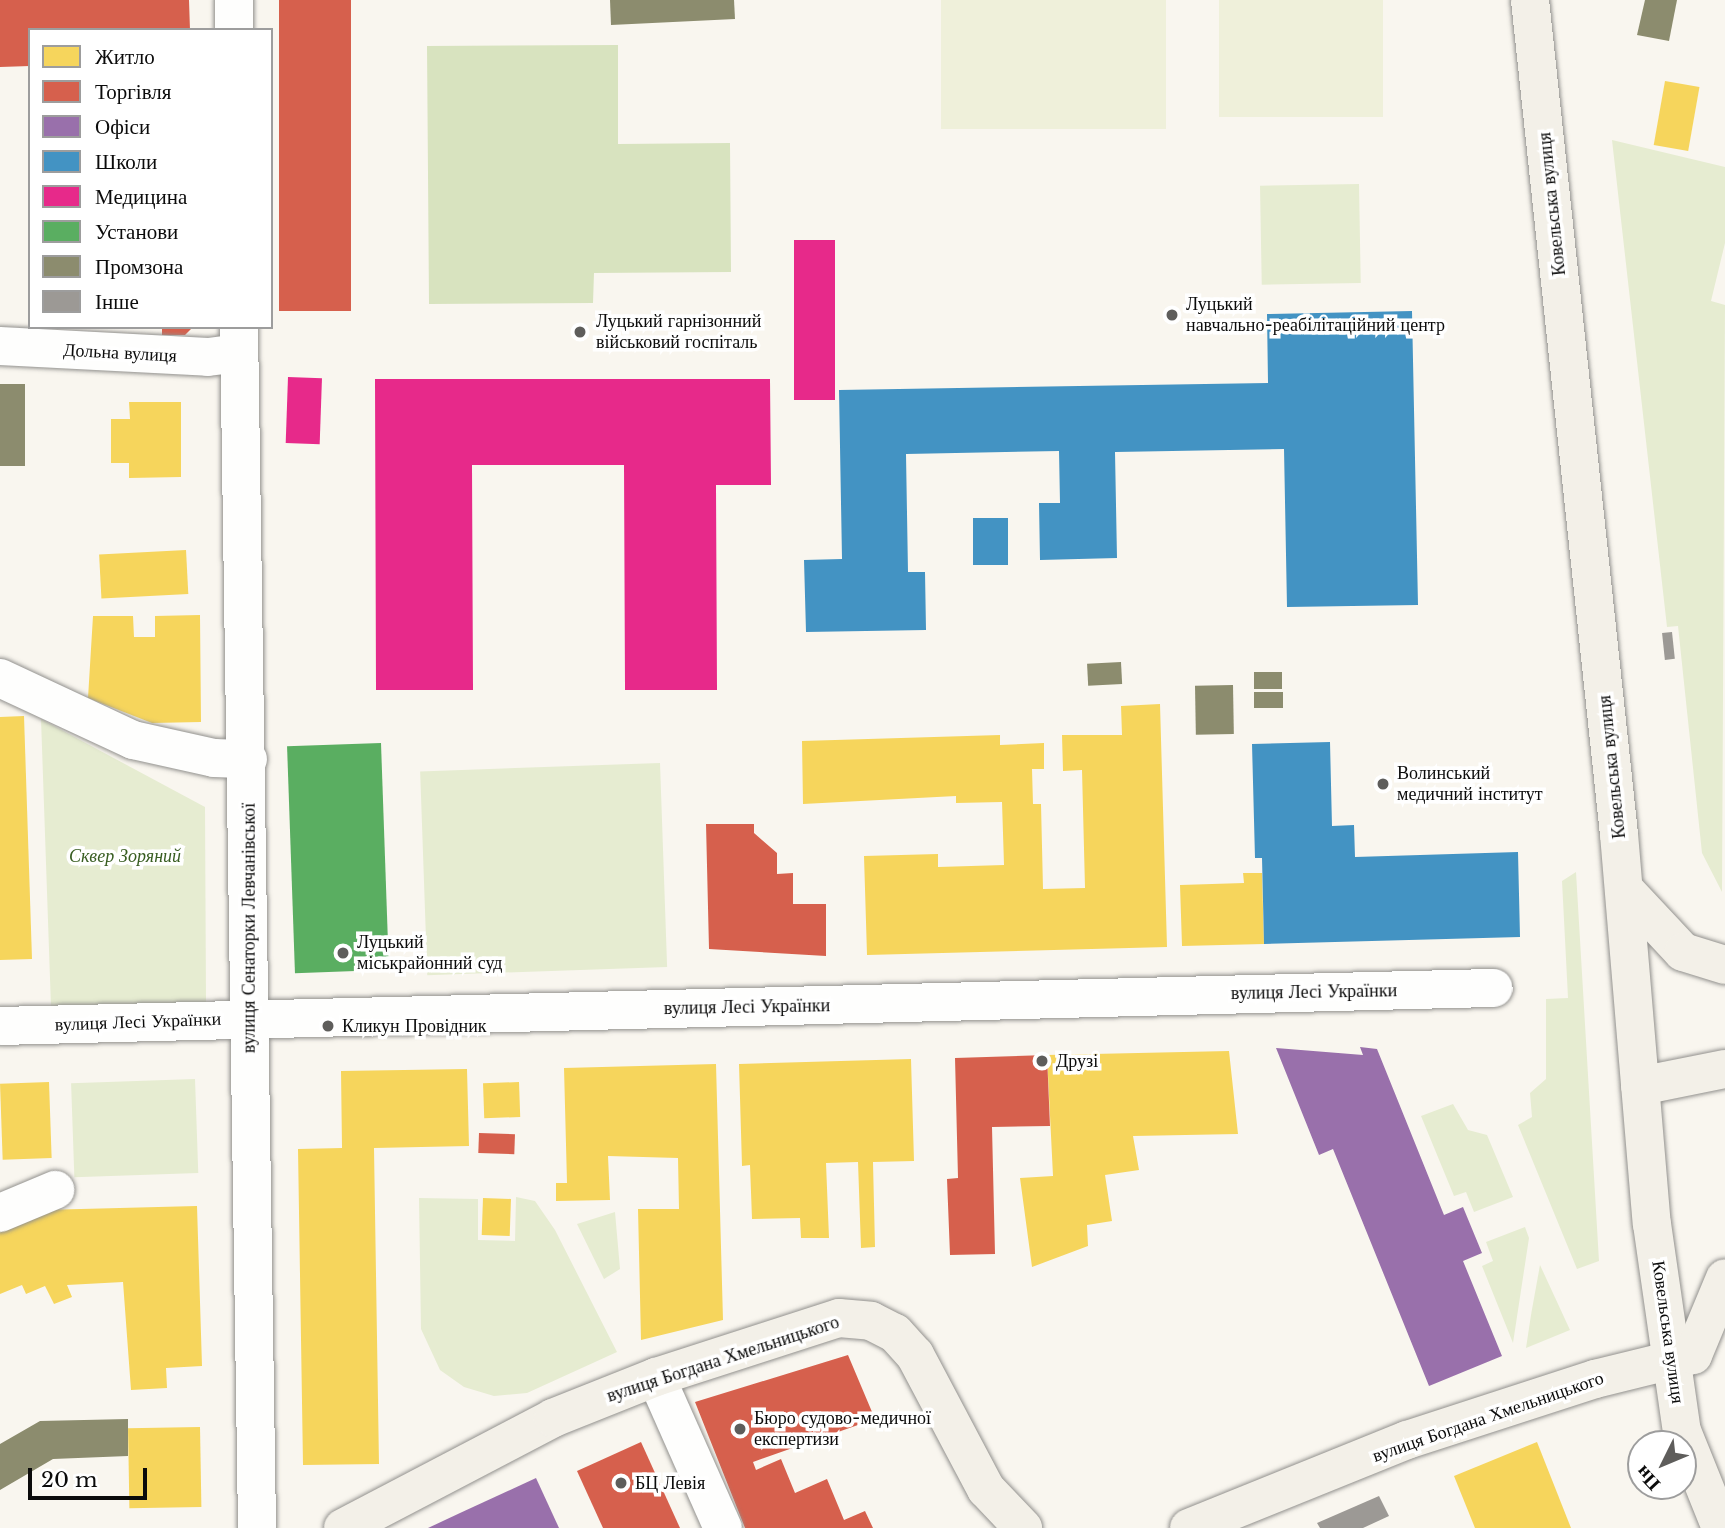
<!DOCTYPE html>
<html>
<head>
<meta charset="utf-8">
<style>
	body { margin:0 }
	#map { position:relative; width:1725px; height:1528px; overflow:hidden; background:#f9f6ef; font-family:"Libre Baskerville",serif }
	div>[style] { position:absolute }
	[style*='--x'] { left:calc(var(--x)*1px); top:calc(var(--y)*1px); width:calc(var(--w)*1px); rotate:calc(var(--a)*1deg) }
	.green>* { inset:0; background:#e6ecd1; transform-origin:0 0 }
	.forest>* { inset:0; background:#d8e3bf }
	.pitch>* { inset:0; background:#eff0da; transform-origin:0 0 }
	.homes>* { inset:0; background:#f6d55c; transform-origin:0 0 }
	.shops>* { inset:0; background:#d6604d; transform-origin:0 0 }
	.offices>* { inset:0; background:#9970ab }
	.schools>* { inset:0; background:#4393c3; transform-origin:0 0 }
	.health>* { inset:0; background:#e7298a; transform-origin:0 0 }
	.public>* { inset:0; background:#5aae61; transform-origin:0 0 }
	.industry>* { inset:0; background:#8c8c6e; transform-origin:0 0 }
	.building>* { inset:0; background:#9c9995; transform-origin:0 0 }
	.roads { filter:drop-shadow(0 0 2px #92918e) drop-shadow(0 0 2px #92918e) }
	.street>* { height:38px; margin:-19px; padding:0 19px; transform-origin:19px; border-radius:19px; background:#fefefd }
	.secondary>* { height:38px; margin:-19px; padding:0 19px; transform-origin:19px; border-radius:19px; background:#f3f0e8 }
	.dots>* { width:19px; height:19px; translate:-50% -50%; box-sizing:border-box; border:4px solid #fff; border-radius:50% }
	span { translate:-50% -50%; white-space:nowrap; text-align:center; line-height:1.15; -webkit-text-stroke:7px #fff; paint-order:stroke }
	.street-label { font-size:18px; color:#0b0b0b }
	.poi-label { font-size:18px; color:#0b0b0b }
	.left { translate:0 -50%; text-align:left }
	.park-label { font-size:18px; color:#385d21; font-style:italic }
	.legend { position:absolute; left:28px; top:28px; width:245px; height:301px; box-sizing:border-box; background:#fff; border:2px solid #9d9d9d; margin:0; padding:9px 12px; list-style:none; font-size:21px; color:#0b0b0b }
	.legend li { display:flex; align-items:center; gap:14px; height:35px }
	.legend b { width:35px; border:2px solid #9d9d9d }
	.north { position:absolute; left:1627px; top:1430px; width:70px; height:70px; box-sizing:border-box; background:#fff; border:2px solid #9d9d9d; border-radius:50%; rotate:227deg; font-size:19px; font-weight:700; line-height:28px; text-align:center; color:#0b0b0b }
	.north::after { content:''; display:block; margin:auto; width:24px; height:32px; background:#5e5d5b; clip-path:polygon(50% 0,100% 100%,50% 72%,0 100%) }
	.scale { position:absolute; left:28px; top:1468px; width:119px; height:32px; box-sizing:border-box; border:4px solid #0b0b0b; border-top:0; padding-left:9px; font-size:21px; line-height:24px; white-space:nowrap; color:#0b0b0b; -webkit-text-stroke:5px #fff; paint-order:stroke }
</style>
</head>
<body>
<div id="map">
	<div class="green">
		<div style="clip-path:polygon(1612px 140px,1725px 167px,1725px 243px,1711px 301px,1725px 305px,1722px 892px,1702px 853px,1678px 626px,1667px 627px)"></div>
		<div style="left:1359px;top:184px;width:99px;height:99px;rotate:89deg"></div>
		<div style="clip-path:polygon(41px 719px,205px 807px,206px 1002px,51px 1007px)"></div>
		<div style="left:660px;top:763px;width:204px;height:240px;rotate:88deg"></div>
		<div style="clip-path:polygon(1576px 872px,1599px 1261px,1577px 1269px,1518px 1125px,1532px 1117px,1530px 1093px,1546px 1079px,1546px 999px,1568px 998px,1562px 881px)"></div>
		<div style="left:195px;top:1079px;width:94px;height:124px;rotate:88deg"></div>
		<div style="clip-path:polygon(1453px 1104px,1468px 1130px,1487px 1135px,1513px 1197px,1474px 1212px,1466px 1192px,1454px 1196px,1421px 1116px)"></div>
		<div style="clip-path:polygon(516px 1197px,535px 1201px,555px 1230px,617px 1352px,527px 1393px,494px 1396px,464px 1387px,440px 1370px,421px 1329px,419px 1198px,478px 1199px,478px 1240px,515px 1241px)"></div>
		<div style="clip-path:polygon(615px 1212px,620px 1269px,604px 1279px,577px 1224px)"></div>
		<div style="clip-path:polygon(1525px 1227px,1529px 1238px,1513px 1343px,1482px 1266px,1493px 1261px,1486px 1242px)"></div>
		<div style="clip-path:polygon(1540px 1265px,1570px 1330px,1526px 1348px,1531px 1315px)"></div>
	</div>
	<div class="forest">
		<div style="clip-path:polygon(618px 45px,618px 144px,730px 143px,731px 272px,594px 273px,593px 303px,429px 304px,427px 46px)"></div>
	</div>
	<div class="pitch">
		<div style="left:941px;top:0;width:225px;height:129px"></div>
		<div style="left:1219px;top:0;width:164px;height:117px"></div>
	</div>
	<div class="homes">
		<div style="left:1665px;top:81px;width:35px;height:65px;rotate:10deg"></div>
		<div style="clip-path:polygon(129px 402px,181px 402px,181px 477px,129px 478px,129px 463px,111px 463px,111px 419px,130px 419px)"></div>
		<div style="left:186px;top:550px;width:44px;height:87px;rotate:87deg"></div>
		<div style="clip-path:polygon(200px 615px,201px 722px,152px 723px,88px 698px,93px 616px,133px 616px,134px 637px,155px 637px,155px 616px)"></div>
		<div style="clip-path:polygon(1160px 704px,1167px 947px,867px 955px,864px 856px,938px 854px,938px 867px,1004px 865px,1002px 802px,956px 803px,956px 796px,803px 804px,802px 741px,1000px 735px,1000px 745px,1044px 743px,1044px 769px,1032px 769px,1033px 804px,1041px 804px,1043px 889px,1085px 888px,1082px 770px,1063px 771px,1062px 735px,1122px 735px,1121px 706px)"></div>
		<div style="clip-path:polygon(24px 716px,32px 959px,0 960px,0 717px)"></div>
		<div style="clip-path:polygon(1243px 873px,1262px 873px,1264px 944px,1182px 946px,1180px 885px,1244px 883px)"></div>
		<div style="clip-path:polygon(1229px 1051px,1238px 1134px,1133px 1136px,1139px 1170px,1105px 1175px,1112px 1221px,1087px 1225px,1088px 1246px,1032px 1267px,1020px 1178px,1053px 1176px,1047px 1055px)"></div>
		<div style="clip-path:polygon(911px 1059px,914px 1161px,873px 1162px,875px 1247px,861px 1248px,858px 1162px,826px 1163px,829px 1238px,801px 1238px,800px 1218px,752px 1219px,750px 1165px,742px 1166px,739px 1064px)"></div>
		<div style="clip-path:polygon(716px 1064px,723px 1320px,641px 1340px,638px 1209px,679px 1209px,678px 1158px,608px 1156px,610px 1200px,556px 1201px,556px 1183px,567px 1183px,564px 1068px)"></div>
		<div style="clip-path:polygon(467px 1069px,469px 1146px,374px 1148px,379px 1464px,303px 1465px,298px 1149px,342px 1148px,341px 1071px)"></div>
		<div style="left:49px;top:1082px;width:76px;height:49px;rotate:88deg"></div>
		<div style="left:519px;top:1082px;width:35px;height:36px;rotate:88deg"></div>
		<div style="left:483px;top:1198px;width:28px;height:37px;rotate:2deg"></div>
		<div style="clip-path:polygon(197px 1206px,202px 1366px,166px 1368px,167px 1388px,131px 1390px,123px 1282px,67px 1285px,72px 1297px,54px 1304px,45px 1286px,26px 1294px,22px 1285px,0 1294px,0 1228px,42px 1210px)"></div>
		<div style="left:200px;top:1427px;width:80px;height:72px;rotate:89deg"></div>
		<div style="clip-path:polygon(1537px 1442px,1571px 1528px,1475px 1528px,1454px 1476px)"></div>
	</div>
	<div class="shops">
		<div style="clip-path:polygon(0 0,189px 0,190px 30px,30px 30px,30px 66px,0 67px)"></div>
		<div style="left:279px;top:0;width:72px;height:311px"></div>
		<div style="clip-path:polygon(162px 327px,193px 327px,185px 335px,162px 335px)"></div>
		<div style="clip-path:polygon(706px 824px,754px 824px,754px 833px,777px 853px,777px 874px,793px 873px,793px 904px,826px 904px,826px 956px,709px 949px)"></div>
		<div style="clip-path:polygon(1047px 1055px,1050px 1126px,992px 1127px,995px 1254px,950px 1255px,947px 1179px,958px 1178px,955px 1058px)"></div>
		<div style="left:479px;top:1133px;width:36px;height:20px;rotate:2deg"></div>
		<div style="clip-path:polygon(848px 1355px,875px 1419px,753px 1462px,756px 1470px,781px 1459px,795px 1493px,827px 1479px,844px 1520px,865px 1511px,873px 1528px,745px 1528px,695px 1402px)"></div>
		<div style="clip-path:polygon(641px 1442px,680px 1528px,603px 1528px,577px 1471px)"></div>
	</div>
	<div class="offices">
		<div style="clip-path:polygon(1360px 1047px,1377px 1049px,1444px 1215px,1463px 1207px,1482px 1253px,1463px 1261px,1502px 1356px,1429px 1386px,1333px 1149px,1319px 1155px,1276px 1048px,1363px 1055px)"></div>
		<div style="clip-path:polygon(536px 1478px,559px 1528px,428px 1528px,460px 1513px)"></div>
	</div>
	<div class="schools">
		<div style="clip-path:polygon(1412px 311px,1418px 605px,1287px 607px,1284px 449px,1115px 452px,1117px 558px,1040px 560px,1039px 503px,1060px 503px,1059px 451px,906px 454px,908px 572px,925px 572px,926px 630px,806px 632px,804px 560px,842px 559px,839px 390px,1268px 383px,1267px 314px)"></div>
		<div style="left:973px;top:518px;width:35px;height:47px"></div>
		<div style="clip-path:polygon(1330px 742px,1332px 826px,1354px 825px,1355px 857px,1518px 852px,1520px 937px,1264px 944px,1262px 858px,1255px 858px,1252px 744px)"></div>
	</div>
	<div class="health">
		<div style="left:794px;top:240px;width:41px;height:160px"></div>
		<div style="left:288px;top:377px;width:34px;height:66px;rotate:2deg"></div>
		<div style="clip-path:polygon(375px 379px,770px 379px,771px 485px,716px 485px,717px 690px,625px 690px,624px 465px,472px 465px,473px 690px,376px 690px)"></div>
	</div>
	<div class="public">
		<div style="left:381px;top:743px;width:227px;height:94px;rotate:88deg"></div>
	</div>
	<div class="industry">
		<div style="clip-path:polygon(610px 0,734px 0,735px 19px,611px 25px)"></div>
		<div style="clip-path:polygon(1645px 0,1677px 0,1669px 41px,1637px 35px)"></div>
		<div style="left:0;top:384px;width:25px;height:82px"></div>
		<div style="left:1121px;top:662px;width:22px;height:34px;rotate:87deg"></div>
		<div style="left:1254px;top:672px;width:28px;height:17px"></div>
		<div style="left:1233px;top:685px;width:49px;height:38px;rotate:89deg"></div>
		<div style="left:1283px;top:692px;width:16px;height:29px;rotate:90deg"></div>
		<div style="clip-path:polygon(128px 1419px,128px 1456px,53px 1459px,0 1490px,0 1444px,40px 1421px)"></div>
	</div>
	<div class="building">
		<div style="left:1672px;top:632px;width:27px;height:10px;rotate:84deg"></div>
		<div style="clip-path:polygon(1379px 1496px,1389px 1516px,1363px 1528px,1320px 1528px,1317px 1523px)"></div>
	</div>
	<div class="roads">
		<div class="street">
			<div style="--x:234;--y:0;--w:30;--a:90"></div>
			<div style="--x:239;--y:327;--w:1201;--a:89.14"></div>
			<div style="--x:0;--y:346;--w:208;--a:3"></div>
			<div style="--x:208;--y:357;--w:31;--a:-7"></div>
			<div style="--x:0;--y:678;--w:147;--a:25"></div>
			<div style="--x:133;--y:740;--w:83;--a:12.5"></div>
			<div style="--x:214;--y:758;--w:34;--a:2"></div>
			<div style="--x:0;--y:1026;--w:1494;--a:-1.46"></div>
			<div style="--x:0;--y:1213;--w:60;--a:-22.7"></div>
			<div style="--x:656;--y:1377;--w:165;--a:66.1"></div>
		</div>
		<div class="secondary">
			<div style="--x:1530;--y:0;--w:839;--a:83.91"></div>
			<div style="--x:1619;--y:834;--w:391;--a:85.2"></div>
			<div style="--x:1652;--y:1224;--w:209;--a:81.8"></div>
			<div style="--x:1682;--y:1431;--w:105;--a:68.1"></div>
			<div style="--x:1624;--y:889;--w:86;--a:46.9"></div>
			<div style="--x:1683;--y:952;--w:44;--a:17.2"></div>
			<div style="--x:1640;--y:1086;--w:87;--a:-11.3"></div>
			<div style="--x:343;--y:1528;--w:237;--a:-27.6"></div>
			<div style="--x:553;--y:1418;--w:111;--a:-21.7"></div>
			<div style="--x:656;--y:1377;--w:192;--a:-17.9"></div>
			<div style="--x:839;--y:1318;--w:32;--a:5"></div>
			<div style="--x:871;--y:1321;--w:27;--a:27"></div>
			<div style="--x:895;--y:1333;--w:30;--a:48"></div>
			<div style="--x:915;--y:1355;--w:152;--a:62.1"></div>
			<div style="--x:986;--y:1489;--w:54;--a:46.5"></div>
			<div style="--x:1189;--y:1528;--w:235;--a:-22"></div>
			<div style="--x:1407;--y:1440;--w:198;--a:-18"></div>
			<div style="--x:1595;--y:1379;--w:101;--a:-13.8"></div>
			<div style="--x:1693;--y:1355;--w:83;--a:-67.4"></div>
		</div>
	</div>
	<div class="dots">
		<div style="left:1172px;top:315px;background:#5e5d5b"></div>
		<div style="left:580px;top:332px;background:#5e5d5b"></div>
		<div style="left:1383px;top:784px;background:#5e5d5b"></div>
		<div style="left:343px;top:953px;background:#5e5d5b"></div>
		<div style="left:328px;top:1026px;background:#5e5d5b"></div>
		<div style="left:1042px;top:1061px;background:#5e5d5b"></div>
		<div style="left:740px;top:1429px;background:#5e5d5b"></div>
		<div style="left:621px;top:1483px;background:#5e5d5b"></div>
	</div>
	<div class="street-label">
		<span style="left:1552px;top:204px;rotate:-96deg">Ковельська вулиця</span>
		<span style="left:120px;top:353px;rotate:3deg">Дольна вулиця</span>
		<span style="left:1612px;top:767px;rotate:-96deg">Ковельська вулиця</span>
		<span style="left:249px;top:928px;rotate:-90deg">вулиця Сенаторки Левчанівської</span>
		<span style="left:1314px;top:992px;rotate:-1deg">вулиця Лесі Українки</span>
		<span style="left:747px;top:1007px;rotate:-1deg">вулиця Лесі Українки</span>
		<span style="left:138px;top:1022px;rotate:-2deg">вулиця Лесі Українки</span>
		<span style="left:1668px;top:1332px;rotate:82deg">Ковельська вулиця</span>
		<span style="left:723px;top:1359px;rotate:-18deg">вулиця Богдана Хмельницького</span>
		<span style="left:1488px;top:1417px;rotate:-19deg">вулиця Богдана Хмельницького</span>
	</div>
	<div class="poi-label">
		<span class="left" style="left:1186px;top:315px">Луцький<br>навчально-реабілітаційний центр</span>
		<span class="left" style="left:596px;top:332px">Луцький гарнізонний<br>військовий госпіталь</span>
		<span class="left" style="left:1397px;top:784px">Волинський<br>медичний інститут</span>
		<span class="left" style="left:357px;top:953px">Луцький<br>міськрайонний суд</span>
		<span class="left" style="left:342px;top:1026px">Кликун Провідник</span>
		<span class="left" style="left:1056px;top:1061px">Друзі</span>
		<span class="left" style="left:754px;top:1429px">Бюро судово-медичної<br>експертизи</span>
		<span class="left" style="left:635px;top:1483px">БЦ Левія</span>
	</div>
	<div class="park-label">
		<span style="left:125px;top:856px">Сквер Зоряний</span>
	</div>
	<ul class="legend">
	<li><b style="height:19px;background:#f6d55c"></b>Житло</li>
	<li><b style="height:19px;background:#d6604d"></b>Торгівля</li>
	<li><b style="height:19px;background:#9970ab"></b>Офіси</li>
	<li><b style="height:19px;background:#4393c3"></b>Школи</li>
	<li><b style="height:19px;background:#e7298a"></b>Медицина</li>
	<li><b style="height:19px;background:#5aae61"></b>Установи</li>
	<li><b style="height:19px;background:#8c8c6e"></b>Промзона</li>
	<li><b style="height:19px;background:#9c9995"></b>Інше</li>
	</ul>
	<div class="north">Пн</div>
	<div class="scale">20 m</div>
</div>
</body>
</html>
